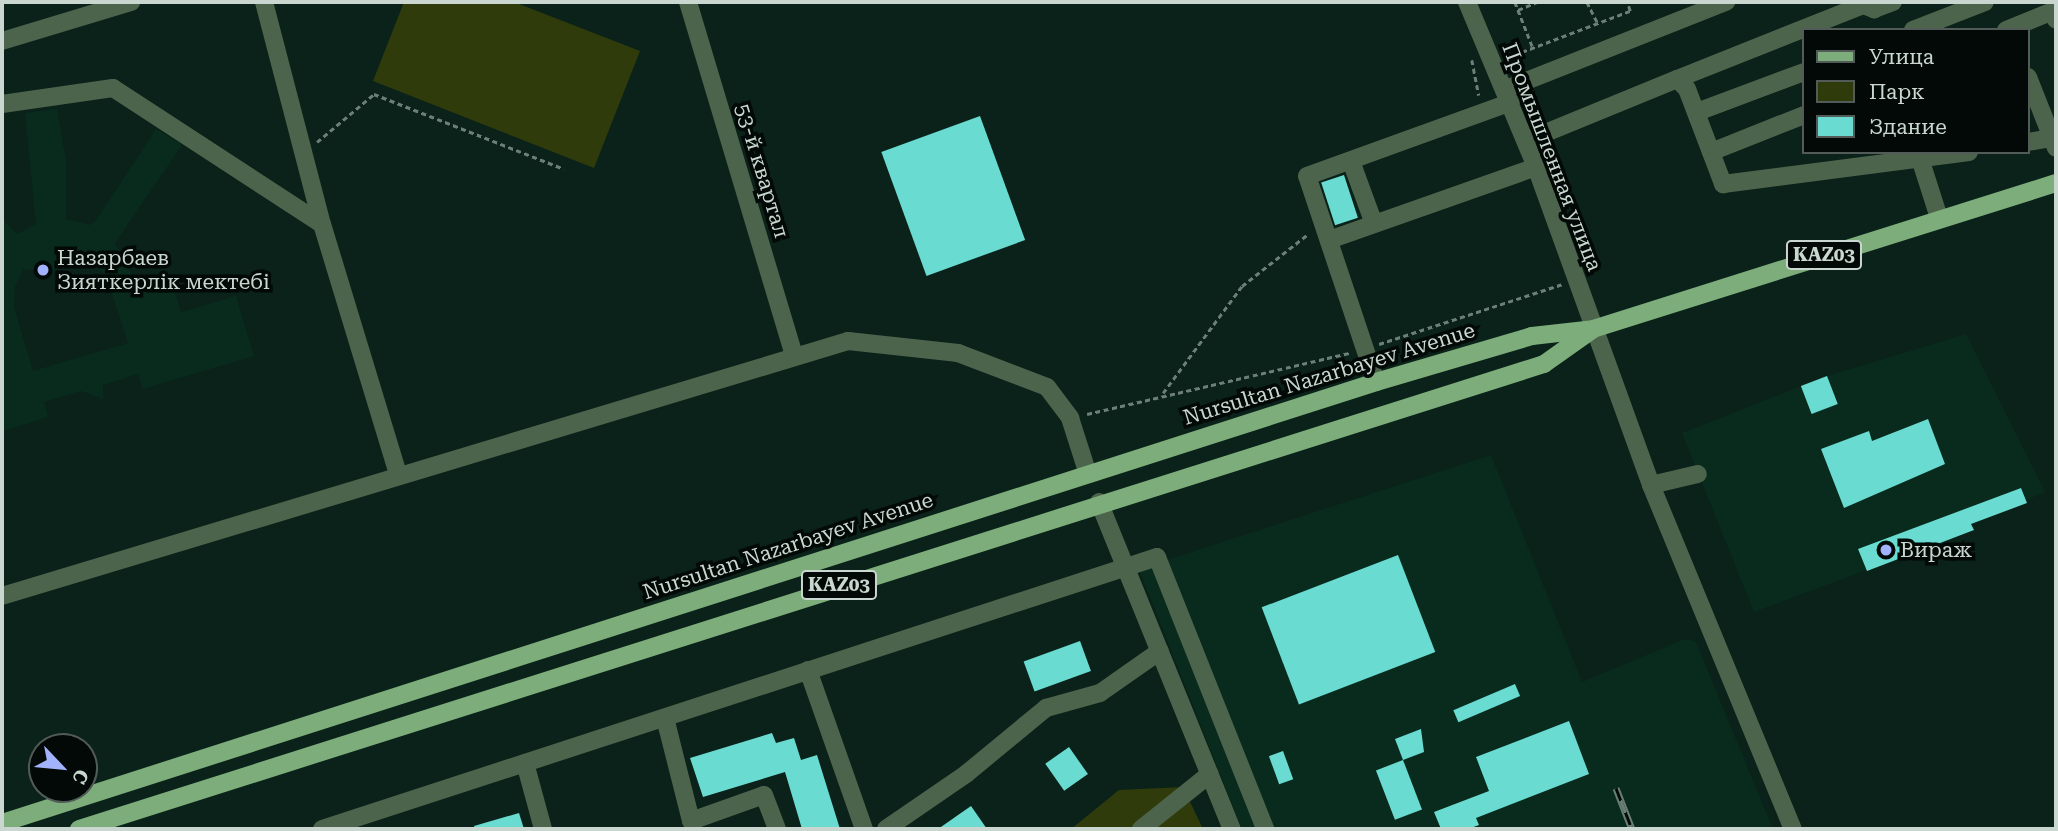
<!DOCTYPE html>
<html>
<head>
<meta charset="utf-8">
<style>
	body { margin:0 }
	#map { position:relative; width:2058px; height:831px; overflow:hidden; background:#0a2219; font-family:"Roboto Serif",serif }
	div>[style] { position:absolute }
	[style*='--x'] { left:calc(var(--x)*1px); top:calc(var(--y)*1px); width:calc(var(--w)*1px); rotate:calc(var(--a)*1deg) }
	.built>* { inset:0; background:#092b1e }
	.green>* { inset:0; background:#2f3b0b }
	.building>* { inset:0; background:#69dbd1; transform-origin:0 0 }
	.path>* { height:2.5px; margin-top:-1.25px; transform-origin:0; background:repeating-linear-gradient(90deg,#6d8078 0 5px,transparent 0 8.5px) }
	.minor>* { height:18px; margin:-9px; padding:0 9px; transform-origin:9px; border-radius:9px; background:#4d644c }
	.major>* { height:18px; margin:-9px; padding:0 9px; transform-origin:9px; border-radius:9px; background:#7cad7a }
	.rail>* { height:7px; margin-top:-3.5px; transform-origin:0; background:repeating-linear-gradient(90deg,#020906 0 13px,#6b7e76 0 26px); box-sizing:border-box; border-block:2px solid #6b7e76 }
	.dots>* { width:19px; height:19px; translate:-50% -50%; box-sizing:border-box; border:4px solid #020906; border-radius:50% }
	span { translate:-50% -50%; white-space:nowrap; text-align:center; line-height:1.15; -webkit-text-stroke:7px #020906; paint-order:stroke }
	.shield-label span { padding:2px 5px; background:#020906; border:2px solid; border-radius:5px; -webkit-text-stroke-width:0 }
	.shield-label { font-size:19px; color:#c9d7d0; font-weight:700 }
	.street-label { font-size:21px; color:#c9d7d0 }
	.poi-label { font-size:21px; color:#c9d7d0 }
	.left { translate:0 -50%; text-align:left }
	.frame { position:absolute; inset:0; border:4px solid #c9d7d0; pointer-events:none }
	.legend { position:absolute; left:1802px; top:28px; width:228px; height:126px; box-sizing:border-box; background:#020906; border:2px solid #525b57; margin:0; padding:9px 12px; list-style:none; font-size:21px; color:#c9d7d0 }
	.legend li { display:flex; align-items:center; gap:14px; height:35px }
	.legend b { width:35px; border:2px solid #525b57 }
	.north { position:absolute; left:28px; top:733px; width:70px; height:70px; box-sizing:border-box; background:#020906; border:2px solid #525b57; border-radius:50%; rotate:116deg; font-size:19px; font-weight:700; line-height:28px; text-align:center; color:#c9d7d0 }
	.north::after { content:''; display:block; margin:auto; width:24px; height:32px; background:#a3b2fd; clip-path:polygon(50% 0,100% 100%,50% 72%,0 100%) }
</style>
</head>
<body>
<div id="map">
	<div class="built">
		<div style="clip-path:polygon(evenodd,57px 109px,66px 161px,66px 219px,90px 225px,97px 219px,156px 129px,182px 145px,115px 243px,139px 289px,171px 279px,181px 312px,236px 296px,254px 356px,143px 389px,138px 374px,103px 385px,103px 399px,81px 391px,44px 402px,48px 417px,2px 431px,2px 219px,17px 234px,36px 224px,25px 113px,57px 109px,82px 255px,106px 275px,128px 343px,33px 371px,14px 307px,15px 287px,23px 269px,51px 273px,82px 255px)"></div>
		<div style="clip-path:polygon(1966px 334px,2045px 492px,1972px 524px,1974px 530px,1754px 612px,1682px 433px,1827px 376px)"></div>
		<div style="clip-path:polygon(1491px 455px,1582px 682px,1685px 639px,1696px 642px,1773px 829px,1242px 829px,1139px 569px)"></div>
	</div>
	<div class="green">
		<div style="clip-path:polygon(404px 2px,514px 2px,640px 51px,594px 168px,373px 81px)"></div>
		<div style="clip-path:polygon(1183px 787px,1203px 829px,1071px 829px,1119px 790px)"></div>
	</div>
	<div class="building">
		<div style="left:980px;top:116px;width:132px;height:105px;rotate:70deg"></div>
		<div style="left:1344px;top:175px;width:45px;height:24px;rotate:72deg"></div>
		<div style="left:1827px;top:376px;width:30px;height:28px;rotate:69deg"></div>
		<div style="clip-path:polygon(1928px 419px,1945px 464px,1844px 508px,1821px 449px,1869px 431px,1872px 441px)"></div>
		<div style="clip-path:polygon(2021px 488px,2027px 503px,1971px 524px,1974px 530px,1867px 571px,1858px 549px)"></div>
		<div style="left:1398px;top:555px;width:104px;height:146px;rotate:69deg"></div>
		<div style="left:1080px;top:641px;width:32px;height:60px;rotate:70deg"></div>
		<div style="left:1515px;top:684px;width:13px;height:67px;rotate:67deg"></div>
		<div style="clip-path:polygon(1569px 721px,1589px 774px,1476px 818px,1479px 825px,1468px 829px,1441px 829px,1434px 812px,1489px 791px,1476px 757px)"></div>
		<div style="clip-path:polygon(1421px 729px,1424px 752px,1403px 760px,1395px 739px)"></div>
		<div style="clip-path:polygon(772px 733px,776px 743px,794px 738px,801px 760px,817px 755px,840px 829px,802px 829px,785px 772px,703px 797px,690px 758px)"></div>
		<div style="left:1069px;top:747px;width:33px;height:29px;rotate:55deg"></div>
		<div style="left:1283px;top:751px;width:30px;height:15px;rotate:70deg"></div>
		<div style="left:1403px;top:760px;width:53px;height:29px;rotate:69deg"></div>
		<div style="clip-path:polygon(971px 806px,987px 829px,938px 829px)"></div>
		<div style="clip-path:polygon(519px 813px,524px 829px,475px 829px,474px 826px)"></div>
	</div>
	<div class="path">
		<div style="--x:1515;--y:2;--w:49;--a:68.6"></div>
		<div style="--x:1587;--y:2;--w:25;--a:63"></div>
		<div style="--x:1518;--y:10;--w:21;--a:-23"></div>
		<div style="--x:1505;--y:52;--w:9;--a:18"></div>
		<div style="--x:1514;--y:55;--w:124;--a:-20.8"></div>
		<div style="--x:1630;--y:11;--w:9;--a:-108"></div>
		<div style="--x:1472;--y:60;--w:36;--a:79"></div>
		<div style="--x:317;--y:142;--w:75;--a:-40.1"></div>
		<div style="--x:374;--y:94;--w:204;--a:21.5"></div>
		<div style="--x:1379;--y:344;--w:194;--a:-18.1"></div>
		<div style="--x:1163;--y:393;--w:133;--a:-53.6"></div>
		<div style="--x:1242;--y:286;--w:84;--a:-38.2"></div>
		<div style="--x:1087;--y:414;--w:270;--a:-13.1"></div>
	</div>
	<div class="minor">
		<div style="--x:264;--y:2;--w:229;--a:75.4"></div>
		<div style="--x:688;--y:2;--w:366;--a:73.3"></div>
		<div style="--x:1467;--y:2;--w:179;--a:67.3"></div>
		<div style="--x:1536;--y:167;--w:338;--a:70.1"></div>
		<div style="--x:1651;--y:485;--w:372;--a:67.6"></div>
		<div style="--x:1871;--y:2;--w:8;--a:67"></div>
		<div style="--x:1874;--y:9;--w:20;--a:-20"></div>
		<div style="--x:1913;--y:30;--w:77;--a:-21.3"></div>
		<div style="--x:2006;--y:30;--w:51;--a:-22"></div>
		<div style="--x:2053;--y:11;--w:9;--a:72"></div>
		<div style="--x:2;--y:41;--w:135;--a:-16.8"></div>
		<div style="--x:2028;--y:77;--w:76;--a:68.5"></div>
		<div style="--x:1677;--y:79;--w:200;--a:-21.7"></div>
		<div style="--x:1863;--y:5;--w:12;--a:20"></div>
		<div style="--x:1506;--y:89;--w:237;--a:-21.6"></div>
		<div style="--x:2;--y:104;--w:112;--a:-8.2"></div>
		<div style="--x:113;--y:88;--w:249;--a:33.1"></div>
		<div style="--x:322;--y:224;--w:261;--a:73.1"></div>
		<div style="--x:1697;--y:112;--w:114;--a:-20.5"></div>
		<div style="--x:1526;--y:141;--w:163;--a:-22.3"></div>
		<div style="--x:1677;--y:79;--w:14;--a:45"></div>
		<div style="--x:1687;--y:89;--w:102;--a:69.2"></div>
		<div style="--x:1723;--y:184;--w:248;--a:-7.4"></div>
		<div style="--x:2028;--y:142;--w:28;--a:-10"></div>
		<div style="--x:1711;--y:152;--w:100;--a:-21.7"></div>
		<div style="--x:1918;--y:152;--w:69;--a:72.3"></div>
		<div style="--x:1351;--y:161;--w:67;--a:69.9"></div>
		<div style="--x:1329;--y:240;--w:219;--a:-19.4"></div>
		<div style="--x:1376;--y:382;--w:217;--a:-108.5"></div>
		<div style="--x:1307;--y:176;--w:217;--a:-19.9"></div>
		<div style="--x:1651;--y:485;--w:48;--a:-13.2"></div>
		<div style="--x:1099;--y:502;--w:353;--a:67.9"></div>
		<div style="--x:2;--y:596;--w:884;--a:-16.77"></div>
		<div style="--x:848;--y:341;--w:111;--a:6.2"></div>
		<div style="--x:958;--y:353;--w:95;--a:20.9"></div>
		<div style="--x:1047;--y:387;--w:39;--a:53"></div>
		<div style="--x:1070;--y:418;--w:59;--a:72.2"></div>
		<div style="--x:808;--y:670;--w:169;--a:70.6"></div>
		<div style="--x:665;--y:718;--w:106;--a:75.8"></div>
		<div style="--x:691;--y:821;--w:77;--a:-19.6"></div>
		<div style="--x:764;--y:795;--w:36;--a:69"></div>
		<div style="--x:525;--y:763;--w:68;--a:74.7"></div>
		<div style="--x:322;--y:829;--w:878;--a:-18.04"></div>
		<div style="--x:1157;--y:557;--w:293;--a:68.3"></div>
		<div style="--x:886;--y:829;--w:97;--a:-34.5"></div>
		<div style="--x:966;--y:774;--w:104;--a:-39.5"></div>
		<div style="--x:1046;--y:708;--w:56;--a:-15.5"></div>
		<div style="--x:1100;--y:693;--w:73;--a:-35"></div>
		<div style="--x:1141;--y:829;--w:88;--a:-38.6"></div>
	</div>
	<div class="major">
		<div style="--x:2;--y:823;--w:1443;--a:-17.79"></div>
		<div style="--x:1376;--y:382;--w:163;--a:-16.4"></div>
		<div style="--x:1532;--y:336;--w:61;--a:-6.5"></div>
		<div style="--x:1593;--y:329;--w:485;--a:-17.5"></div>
		<div style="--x:79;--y:829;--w:1537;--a:-17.61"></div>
		<div style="--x:1544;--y:364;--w:59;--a:-35.3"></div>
	</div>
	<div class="rail">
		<div style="--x:1616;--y:788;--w:44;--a:68.7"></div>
	</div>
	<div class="dots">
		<div style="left:43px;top:270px;background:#a3b2fd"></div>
		<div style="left:1886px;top:550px;background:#a3b2fd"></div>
	</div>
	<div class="shield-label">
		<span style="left:1824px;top:255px">KАZ03</span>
		<span style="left:839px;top:585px">KАZ03</span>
	</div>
	<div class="street-label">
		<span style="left:1552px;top:157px;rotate:69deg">Промышленная улица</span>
		<span style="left:762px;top:171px;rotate:73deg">53-й квартал</span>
		<span style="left:1329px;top:374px;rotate:-17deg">Nursultan Nazarbayev Avenue</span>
		<span style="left:788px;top:546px;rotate:-18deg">Nursultan Nazarbayev Avenue</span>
	</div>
	<div class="poi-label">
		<span class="left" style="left:57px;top:270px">Назарбаев<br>Зияткерлік мектебі</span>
		<span class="left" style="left:1900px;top:550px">Вираж</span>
	</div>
	<div class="frame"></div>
	<ul class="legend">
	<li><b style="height:9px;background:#7cad7a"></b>Улица</li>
	<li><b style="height:19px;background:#2f3b0b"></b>Парк</li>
	<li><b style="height:19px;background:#69dbd1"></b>Здание</li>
	</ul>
	<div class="north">С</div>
</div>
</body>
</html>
